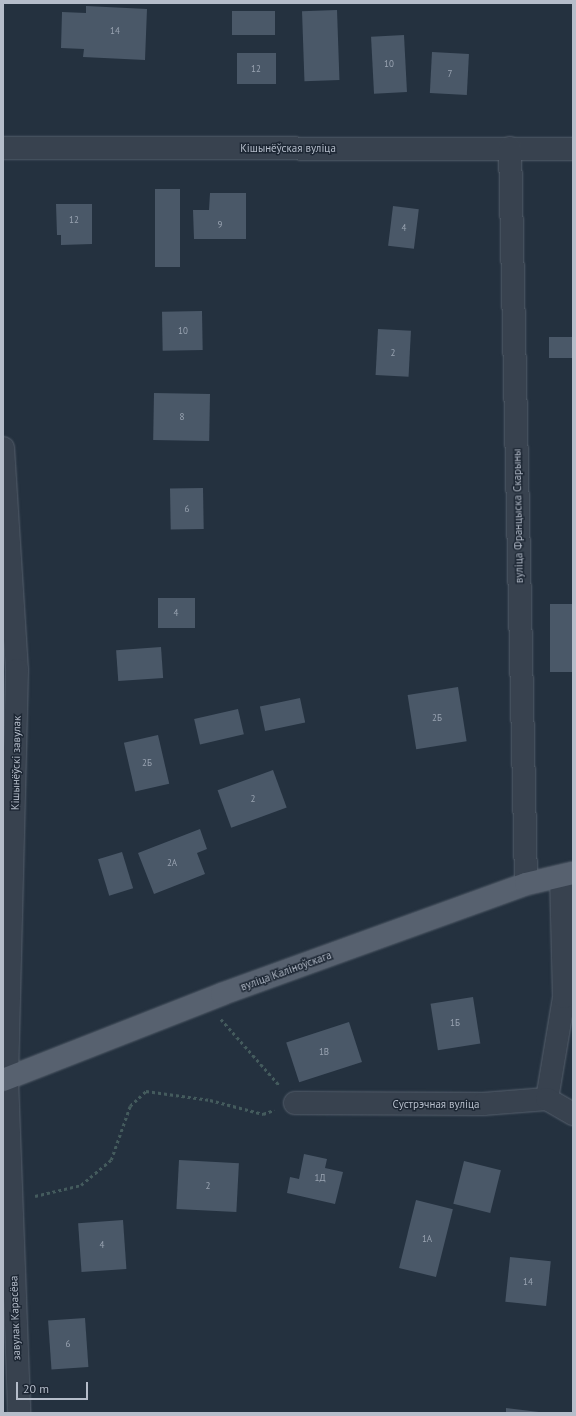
<!DOCTYPE html>
<html>
<head>
<meta charset="utf-8">
<style>
	body { margin:0 }
	#map { position:relative; width:576px; height:1416px; overflow:hidden; background:#24313f; font-family:"PT Sans",sans-serif }
	div>[style] { position:absolute }
	[style*='--x'] { left:calc(var(--x)*1px); top:calc(var(--y)*1px); width:calc(var(--w)*1px); rotate:calc(var(--a)*1deg) }
	.building>* { inset:0; background:#4a5868; transform-origin:0 0 }
	.path>* { height:2.5px; margin-top:-1.25px; transform-origin:0; background:repeating-linear-gradient(90deg,#445b5d 0 3px,transparent 0 6px) }
	.roads { filter:drop-shadow(0 0 1px #56606d) drop-shadow(0 0 1px #56606d) }
	.minor>* { height:22px; margin:-11px; padding:0 11px; transform-origin:11px; border-radius:11px; background:#38424f }
	.major>* { height:22px; margin:-11px; padding:0 11px; transform-origin:11px; border-radius:11px; background:#57616f }
	span { translate:-50% -50%; white-space:nowrap; text-align:center; line-height:1.15; -webkit-text-stroke:3px #1d2734; paint-order:stroke }
	.number-label { font-size:9px; color:#9aa4b2 }
	.number-label span { -webkit-text-stroke-width:0 }
	.street-label { font-size:11px; color:#b5bdca }
	.frame { position:absolute; inset:0; border:4px solid #b5bdca; pointer-events:none }
	.scale { position:absolute; left:16px; top:1382px; width:72px; height:18px; box-sizing:border-box; border:2px solid #b5bdca; border-top:0; padding-left:5px; font-size:12px; line-height:14px; white-space:nowrap; color:#b5bdca; -webkit-text-stroke:3px #1d2734; paint-order:stroke }
</style>
</head>
<body>
<div id="map">
	<div class="building">
		<div style="clip-path:polygon(86px 6px,147px 9px,145px 60px,83px 57px,84px 49px,61px 48px,62px 12px,86px 13px)"></div>
		<div style="left:337px;top:10px;width:70px;height:35px;rotate:88deg"></div>
		<div style="left:275px;top:11px;width:24px;height:43px;rotate:90deg"></div>
		<div style="left:404px;top:35px;width:57px;height:33px;rotate:87deg"></div>
		<div style="left:432px;top:52px;width:37px;height:41px;rotate:3deg"></div>
		<div style="left:237px;top:53px;width:39px;height:31px"></div>
		<div style="left:155px;top:189px;width:25px;height:78px"></div>
		<div style="clip-path:polygon(210px 193px,246px 193px,246px 239px,194px 239px,193px 210px,209px 210px)"></div>
		<div style="clip-path:polygon(56px 204px,92px 204px,92px 244px,61px 245px,61px 235px,57px 235px)"></div>
		<div style="left:393px;top:206px;width:26px;height:40px;rotate:7deg"></div>
		<div style="left:202px;top:311px;width:39px;height:40px;rotate:89deg"></div>
		<div style="left:378px;top:329px;width:33px;height:46px;rotate:3deg"></div>
		<div style="left:549px;top:337px;width:24px;height:21px"></div>
		<div style="left:154px;top:393px;width:56px;height:47px;rotate:1deg"></div>
		<div style="left:203px;top:488px;width:41px;height:33px;rotate:89deg"></div>
		<div style="left:158px;top:598px;width:37px;height:30px"></div>
		<div style="left:573px;top:604px;width:68px;height:23px;rotate:90deg"></div>
		<div style="left:161px;top:647px;width:31px;height:45px;rotate:86deg"></div>
		<div style="left:458px;top:687px;width:55px;height:51px;rotate:81deg"></div>
		<div style="left:300px;top:698px;width:25px;height:41px;rotate:78deg"></div>
		<div style="left:238px;top:709px;width:26px;height:45px;rotate:77deg"></div>
		<div style="left:158px;top:735px;width:50px;height:35px;rotate:77deg"></div>
		<div style="left:273px;top:770px;width:40px;height:59px;rotate:70deg"></div>
		<div style="clip-path:polygon(200px 829px,207px 849px,197px 853px,205px 874px,154px 894px,138px 853px)"></div>
		<div style="left:122px;top:852px;width:38px;height:25px;rotate:73deg"></div>
		<div style="left:473px;top:997px;width:47px;height:43px;rotate:81deg"></div>
		<div style="left:349px;top:1022px;width:42px;height:66px;rotate:72deg"></div>
		<div style="clip-path:polygon(304px 1154px,327px 1159px,325px 1168px,343px 1172px,335px 1204px,287px 1193px,290px 1177px,299px 1179px)"></div>
		<div style="left:179px;top:1160px;width:60px;height:49px;rotate:3deg"></div>
		<div style="left:464px;top:1161px;width:38px;height:44px;rotate:14deg"></div>
		<div style="left:416px;top:1200px;width:38px;height:70px;rotate:14deg"></div>
		<div style="left:123px;top:1220px;width:49px;height:45px;rotate:86deg"></div>
		<div style="left:510px;top:1257px;width:41px;height:45px;rotate:6deg"></div>
		<div style="left:85px;top:1318px;width:49px;height:37px;rotate:86deg"></div>
		<div style="clip-path:polygon(506px 1408px,539px 1412px,539px 1413px,506px 1413px)"></div>
	</div>
	<div class="path">
		<div style="--x:221;--y:1019;--w:89;--a:48.6"></div>
		<div style="--x:35;--y:1196;--w:47;--a:-13.4"></div>
		<div style="--x:81;--y:1185;--w:39;--a:-40"></div>
		<div style="--x:111;--y:1160;--w:57;--a:-70.6"></div>
		<div style="--x:130;--y:1106;--w:22;--a:-43"></div>
		<div style="--x:146;--y:1091;--w:65;--a:8"></div>
		<div style="--x:210;--y:1100;--w:55;--a:14.8"></div>
		<div style="--x:263;--y:1114;--w:12;--a:-20"></div>
	</div>
	<div class="roads">
		<div class="minor">
			<div style="--x:3;--y:148;--w:570;--a:0.1"></div>
			<div style="--x:510;--y:148;--w:736;--a:88.75"></div>
			<div style="--x:3;--y:448;--w:222;--a:86.4"></div>
			<div style="--x:17;--y:670;--w:409;--a:91.4"></div>
			<div style="--x:7;--y:1079;--w:334;--a:87.9"></div>
			<div style="--x:547;--y:1099;--w:103;--a:-80.5"></div>
			<div style="--x:564;--y:997;--w:119;--a:-91.4"></div>
			<div style="--x:295;--y:1103;--w:188;--a:0.3"></div>
			<div style="--x:483;--y:1104;--w:64;--a:-4.5"></div>
			<div style="--x:547;--y:1099;--w:30;--a:30"></div>
		</div>
		<div class="major">
			<div style="--x:3;--y:1080;--w:235;--a:-21.4"></div>
			<div style="--x:222;--y:994;--w:323;--a:-19.9"></div>
			<div style="--x:526;--y:884;--w:48;--a:-13.2"></div>
		</div>
	</div>
	<div class="number-label">
		<span style="left:115px;top:31px">14</span>
		<span style="left:389px;top:64px">10</span>
		<span style="left:256px;top:69px">12</span>
		<span style="left:450px;top:74px">7</span>
		<span style="left:74px;top:220px">12</span>
		<span style="left:220px;top:225px">9</span>
		<span style="left:404px;top:228px">4</span>
		<span style="left:183px;top:331px">10</span>
		<span style="left:393px;top:353px">2</span>
		<span style="left:182px;top:417px">8</span>
		<span style="left:187px;top:509px">6</span>
		<span style="left:176px;top:613px">4</span>
		<span style="left:437px;top:718px">2Б</span>
		<span style="left:147px;top:763px">2Б</span>
		<span style="left:253px;top:799px">2</span>
		<span style="left:172px;top:863px">2А</span>
		<span style="left:455px;top:1023px">1Б</span>
		<span style="left:324px;top:1052px">1В</span>
		<span style="left:320px;top:1178px">1Д</span>
		<span style="left:208px;top:1186px">2</span>
		<span style="left:427px;top:1239px">1А</span>
		<span style="left:102px;top:1245px">4</span>
		<span style="left:528px;top:1282px">14</span>
		<span style="left:68px;top:1344px">6</span>
	</div>
	<div class="street-label">
		<span style="left:288px;top:148px">Кішынёўская вуліца</span>
		<span style="left:518px;top:516px;rotate:-91deg">вуліца Францыска Скарыны</span>
		<span style="left:16px;top:763px;rotate:-89deg">Кішынёўскі завулак</span>
		<span style="left:286px;top:971px;rotate:-20deg">вуліца Каліноўскага</span>
		<span style="left:436px;top:1104px">Сустрэчная вуліца</span>
		<span style="left:15px;top:1318px;rotate:-92deg">завулак Карасёва</span>
	</div>
	<div class="frame"></div>
	<div class="scale">20 m</div>
</div>
</body>
</html>
